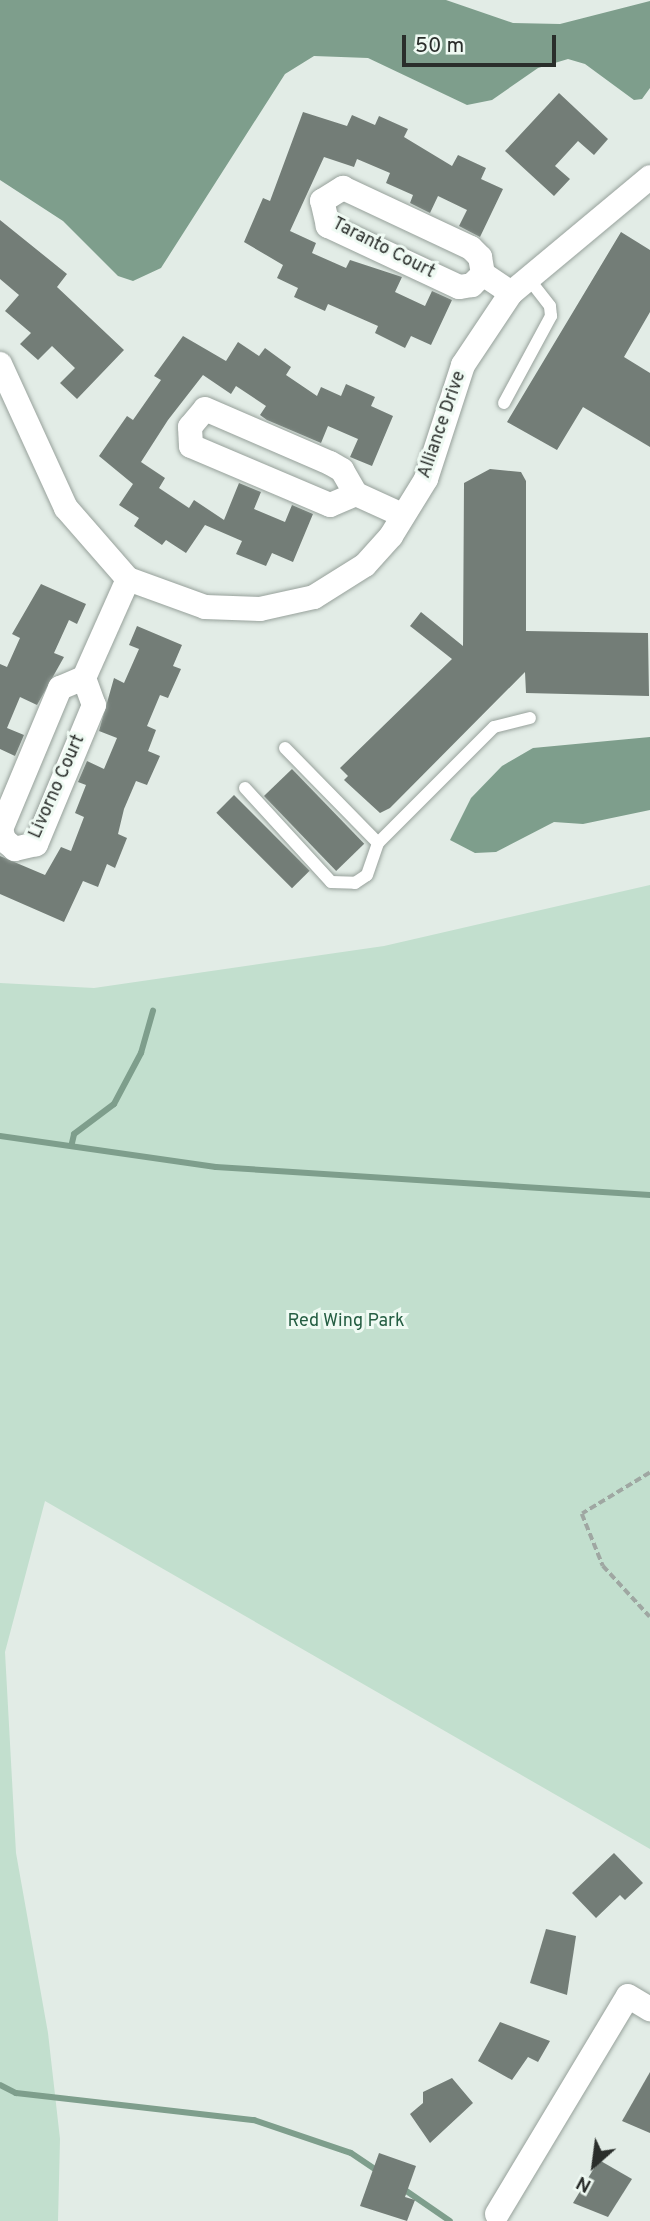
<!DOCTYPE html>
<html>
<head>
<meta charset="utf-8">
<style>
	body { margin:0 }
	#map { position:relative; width:650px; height:2221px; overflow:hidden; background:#e2ece6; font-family:Overpass,sans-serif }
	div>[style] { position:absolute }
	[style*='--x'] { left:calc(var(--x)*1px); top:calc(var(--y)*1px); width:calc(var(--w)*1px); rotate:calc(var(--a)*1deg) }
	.green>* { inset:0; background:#c2dfce }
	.water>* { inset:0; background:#7e9e8c }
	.stream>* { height:6px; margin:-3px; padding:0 3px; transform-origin:3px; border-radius:3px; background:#7e9e8c }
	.building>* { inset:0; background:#737d77; transform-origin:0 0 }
	.path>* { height:3.5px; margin-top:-1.75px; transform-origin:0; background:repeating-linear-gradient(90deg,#9fa7a2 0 7px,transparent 0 10.5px) }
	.roads { filter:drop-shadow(0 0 2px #97a19b) drop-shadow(0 0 2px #97a19b) }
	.service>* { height:12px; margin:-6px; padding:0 6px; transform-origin:6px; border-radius:6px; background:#fff }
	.minor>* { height:24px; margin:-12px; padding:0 12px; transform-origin:12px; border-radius:12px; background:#fff }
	span { translate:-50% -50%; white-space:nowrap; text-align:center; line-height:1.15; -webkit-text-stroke:6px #effaf3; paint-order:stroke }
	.street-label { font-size:18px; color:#2a2e2b }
	.park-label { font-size:18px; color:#255e43 }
	.north { position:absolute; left:559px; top:2130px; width:70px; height:70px; -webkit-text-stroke:5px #effaf3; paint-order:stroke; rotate:208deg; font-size:19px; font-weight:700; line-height:28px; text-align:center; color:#2a2e2b }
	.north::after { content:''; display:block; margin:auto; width:24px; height:32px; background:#2a2e2b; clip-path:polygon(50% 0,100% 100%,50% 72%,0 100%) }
	.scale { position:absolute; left:402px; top:35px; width:154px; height:32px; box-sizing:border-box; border:4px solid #2a2e2b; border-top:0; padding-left:9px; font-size:21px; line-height:24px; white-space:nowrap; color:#2a2e2b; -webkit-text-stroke:5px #effaf3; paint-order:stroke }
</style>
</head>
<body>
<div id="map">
	<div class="green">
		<div style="clip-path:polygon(650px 885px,650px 1849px,45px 1501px,5px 1652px,16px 1853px,48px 2033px,60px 2139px,58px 2221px,0 2221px,0 983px,94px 988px,384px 946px)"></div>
	</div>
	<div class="water">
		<div style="clip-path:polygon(0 0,446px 0,513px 23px,560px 24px,650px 1px,650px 88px,642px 99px,634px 100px,585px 64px,568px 59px,538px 68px,492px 100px,467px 105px,368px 58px,314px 56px,285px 74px,161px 268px,133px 281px,118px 276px,63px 221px,0 180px)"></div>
		<div style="clip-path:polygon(650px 737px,650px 810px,583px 824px,554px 822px,496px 852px,475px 853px,450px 840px,471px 798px,502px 766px,533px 748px)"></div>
	</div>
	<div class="stream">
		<div style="--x:0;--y:1136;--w:218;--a:8.2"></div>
		<div style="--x:216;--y:1167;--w:435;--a:3.7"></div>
		<div style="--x:72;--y:1143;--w:9;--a:-77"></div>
		<div style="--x:74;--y:1134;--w:50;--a:-36.9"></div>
		<div style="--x:114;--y:1104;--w:58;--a:-62.1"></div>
		<div style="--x:141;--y:1053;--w:44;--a:-74.1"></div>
		<div style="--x:0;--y:2085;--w:18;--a:27"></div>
		<div style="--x:16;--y:2093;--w:240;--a:6.5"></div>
		<div style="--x:254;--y:2120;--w:102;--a:18.8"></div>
		<div style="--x:351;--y:2153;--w:34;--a:34"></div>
		<div style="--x:402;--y:2188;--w:58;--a:34.5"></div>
	</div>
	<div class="building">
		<div style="clip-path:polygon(559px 93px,608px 139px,594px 155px,578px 141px,555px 166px,570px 179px,554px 196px,505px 151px)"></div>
		<div style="clip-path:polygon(303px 112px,347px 126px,352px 115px,375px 125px,379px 116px,408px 129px,404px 137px,452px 166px,458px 155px,486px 168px,481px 179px,503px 189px,480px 237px,459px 226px,467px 210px,438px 196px,430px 213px,410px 203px,413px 195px,386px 183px,390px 173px,357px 159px,354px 167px,324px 157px,290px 231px,316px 243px,312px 253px,346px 268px,350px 260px,402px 277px,395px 292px,425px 306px,432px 291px,452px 300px,431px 345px,411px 336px,405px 348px,375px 333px,378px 326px,328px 304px,325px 311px,294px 297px,298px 288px,277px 278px,283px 265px,244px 242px,263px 198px,270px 201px)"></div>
		<div style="clip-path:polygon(0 220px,67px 274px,57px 287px,124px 350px,77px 399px,60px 383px,75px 368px,52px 346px,38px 360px,20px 344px,31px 333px,5px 311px,19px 295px,0 279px)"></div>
		<div style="clip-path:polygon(621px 232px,650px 250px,650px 312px,624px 357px,650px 373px,650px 447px,583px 407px,557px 450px,507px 422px)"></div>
		<div style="clip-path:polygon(183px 336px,226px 361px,238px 342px,259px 356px,265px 348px,291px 367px,286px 375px,317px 396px,321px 387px,341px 396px,346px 384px,375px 397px,371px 406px,393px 416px,372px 466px,350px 457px,358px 439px,328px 426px,321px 443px,267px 420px,260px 415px,266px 406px,236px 386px,231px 394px,203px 375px,168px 420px,141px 462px,165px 478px,159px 488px,189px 508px,194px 500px,224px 520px,239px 483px,261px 492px,254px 509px,285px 522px,292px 505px,313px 514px,293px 562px,272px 553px,266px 566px,236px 554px,242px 541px,205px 525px,186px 553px,166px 540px,162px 545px,134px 526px,139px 518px,119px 505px,133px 484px,99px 456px,127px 416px,133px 420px,161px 380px,154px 376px)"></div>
		<div style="clip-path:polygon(490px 469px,521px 472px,526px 481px,526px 631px,648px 633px,649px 696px,526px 693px,525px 672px,390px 808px,380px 813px,344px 780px,348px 776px,340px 768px,452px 659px,410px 626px,421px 612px,463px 646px,464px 483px)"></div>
		<div style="clip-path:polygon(41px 584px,86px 604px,77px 624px,69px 620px,54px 653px,64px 657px,37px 705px,20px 697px,7px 728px,24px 735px,15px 756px,0 749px,0 664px,7px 667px,20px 638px,12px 634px)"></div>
		<div style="clip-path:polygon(137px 626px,182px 645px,173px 666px,181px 669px,168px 698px,160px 695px,147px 726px,156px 730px,148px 751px,160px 756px,147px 785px,136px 781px,124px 809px,118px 834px,127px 838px,115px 868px,107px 864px,98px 887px,83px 881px,64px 922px,0 894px,0 856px,45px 875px,61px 847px,71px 851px,84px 817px,75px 813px,86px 785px,78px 782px,87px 761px,104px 769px,117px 738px,99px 731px,114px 678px,124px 683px,139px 649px,129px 645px)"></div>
		<div style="left:292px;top:769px;width:104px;height:39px;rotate:46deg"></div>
		<div style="left:234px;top:795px;width:107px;height:25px;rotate:45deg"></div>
		<div style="clip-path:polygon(614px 1853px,643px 1883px,625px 1900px,620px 1895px,596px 1918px,572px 1893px)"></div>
		<div style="clip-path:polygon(546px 1929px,576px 1936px,567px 1995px,530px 1983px)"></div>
		<div style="clip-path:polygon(500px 2022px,550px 2041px,538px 2062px,528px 2057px,512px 2080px,478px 2061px)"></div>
		<div style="clip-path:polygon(650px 2072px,650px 2133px,622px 2121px)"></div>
		<div style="clip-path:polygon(452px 2078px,473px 2103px,430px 2143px,410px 2114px,423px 2103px,423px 2092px)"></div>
		<div style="clip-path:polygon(379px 2153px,416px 2166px,405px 2197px,415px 2200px,407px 2221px,360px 2206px)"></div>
		<div style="clip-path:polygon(599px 2160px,632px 2179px,608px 2217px,573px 2203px)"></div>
	</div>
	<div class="path">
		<div style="--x:650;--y:1473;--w:79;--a:148.9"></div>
		<div style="--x:582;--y:1514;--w:56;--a:68"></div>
		<div style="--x:603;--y:1566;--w:69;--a:47.3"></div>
	</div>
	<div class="roads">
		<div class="service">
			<div style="--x:504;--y:403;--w:99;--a:-61.6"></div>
			<div style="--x:551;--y:316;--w:10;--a:-96"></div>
			<div style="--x:550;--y:306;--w:37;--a:-128"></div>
			<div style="--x:285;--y:748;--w:133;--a:45.6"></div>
			<div style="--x:378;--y:843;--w:164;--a:-45"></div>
			<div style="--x:494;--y:727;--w:37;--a:-14"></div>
			<div style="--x:245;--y:788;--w:127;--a:47.5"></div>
			<div style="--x:331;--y:882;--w:24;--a:2"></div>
			<div style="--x:355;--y:883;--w:14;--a:-34"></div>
			<div style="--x:367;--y:875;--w:34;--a:-71"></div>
		</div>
		<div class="minor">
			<div style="--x:483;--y:274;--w:16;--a:135"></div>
			<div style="--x:472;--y:285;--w:13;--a:171"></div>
			<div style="--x:459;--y:287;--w:145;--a:-155"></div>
			<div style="--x:328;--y:226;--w:26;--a:-103"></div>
			<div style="--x:322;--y:201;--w:25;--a:-32"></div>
			<div style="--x:343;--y:188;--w:141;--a:25.1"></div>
			<div style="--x:471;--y:248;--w:13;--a:45"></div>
			<div style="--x:480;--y:257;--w:17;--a:80"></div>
			<div style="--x:483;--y:274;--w:34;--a:34"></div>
			<div style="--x:0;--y:364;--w:158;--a:65.4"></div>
			<div style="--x:66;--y:508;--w:94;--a:48.9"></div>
			<div style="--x:128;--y:579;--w:82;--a:20"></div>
			<div style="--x:205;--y:607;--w:55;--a:2.1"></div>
			<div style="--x:260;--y:609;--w:55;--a:-12.5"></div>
			<div style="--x:314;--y:597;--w:60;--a:-32.1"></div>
			<div style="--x:365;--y:565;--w:39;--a:-48"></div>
			<div style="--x:391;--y:536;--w:67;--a:-58.4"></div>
			<div style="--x:426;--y:479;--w:120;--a:-72"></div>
			<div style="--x:463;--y:365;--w:87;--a:-56.3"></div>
			<div style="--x:511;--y:293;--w:181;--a:-39.8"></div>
			<div style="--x:356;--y:494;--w:28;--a:157"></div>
			<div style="--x:330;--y:505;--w:151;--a:-157"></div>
			<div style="--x:191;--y:446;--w:19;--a:-93"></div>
			<div style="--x:190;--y:427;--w:23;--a:-50"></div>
			<div style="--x:205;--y:409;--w:136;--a:23.4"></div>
			<div style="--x:330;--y:463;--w:14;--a:30"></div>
			<div style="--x:342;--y:470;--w:28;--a:60"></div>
			<div style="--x:356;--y:494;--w:51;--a:24.5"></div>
			<div style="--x:84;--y:678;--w:29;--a:70"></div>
			<div style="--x:94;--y:705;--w:151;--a:112.6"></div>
			<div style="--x:36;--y:844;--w:22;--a:167"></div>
			<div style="--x:15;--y:849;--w:14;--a:-141"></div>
			<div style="--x:4;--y:840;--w:11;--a:-105"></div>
			<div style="--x:1;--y:829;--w:153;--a:-67.3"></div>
			<div style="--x:60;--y:688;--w:26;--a:-23"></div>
			<div style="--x:84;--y:678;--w:108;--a:-66"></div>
			<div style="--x:497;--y:2214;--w:254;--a:-59"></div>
			<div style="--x:628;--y:1996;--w:26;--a:31"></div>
		</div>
	</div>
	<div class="street-label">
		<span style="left:383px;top:249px;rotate:27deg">Taranto Court</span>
		<span style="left:443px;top:425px;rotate:-71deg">Alliance Drive</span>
		<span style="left:58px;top:787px;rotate:-66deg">Livorno Court</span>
	</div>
	<div class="park-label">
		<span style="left:346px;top:1322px">Red Wing Park</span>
	</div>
	<div class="north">N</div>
	<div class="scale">50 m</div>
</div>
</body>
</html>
